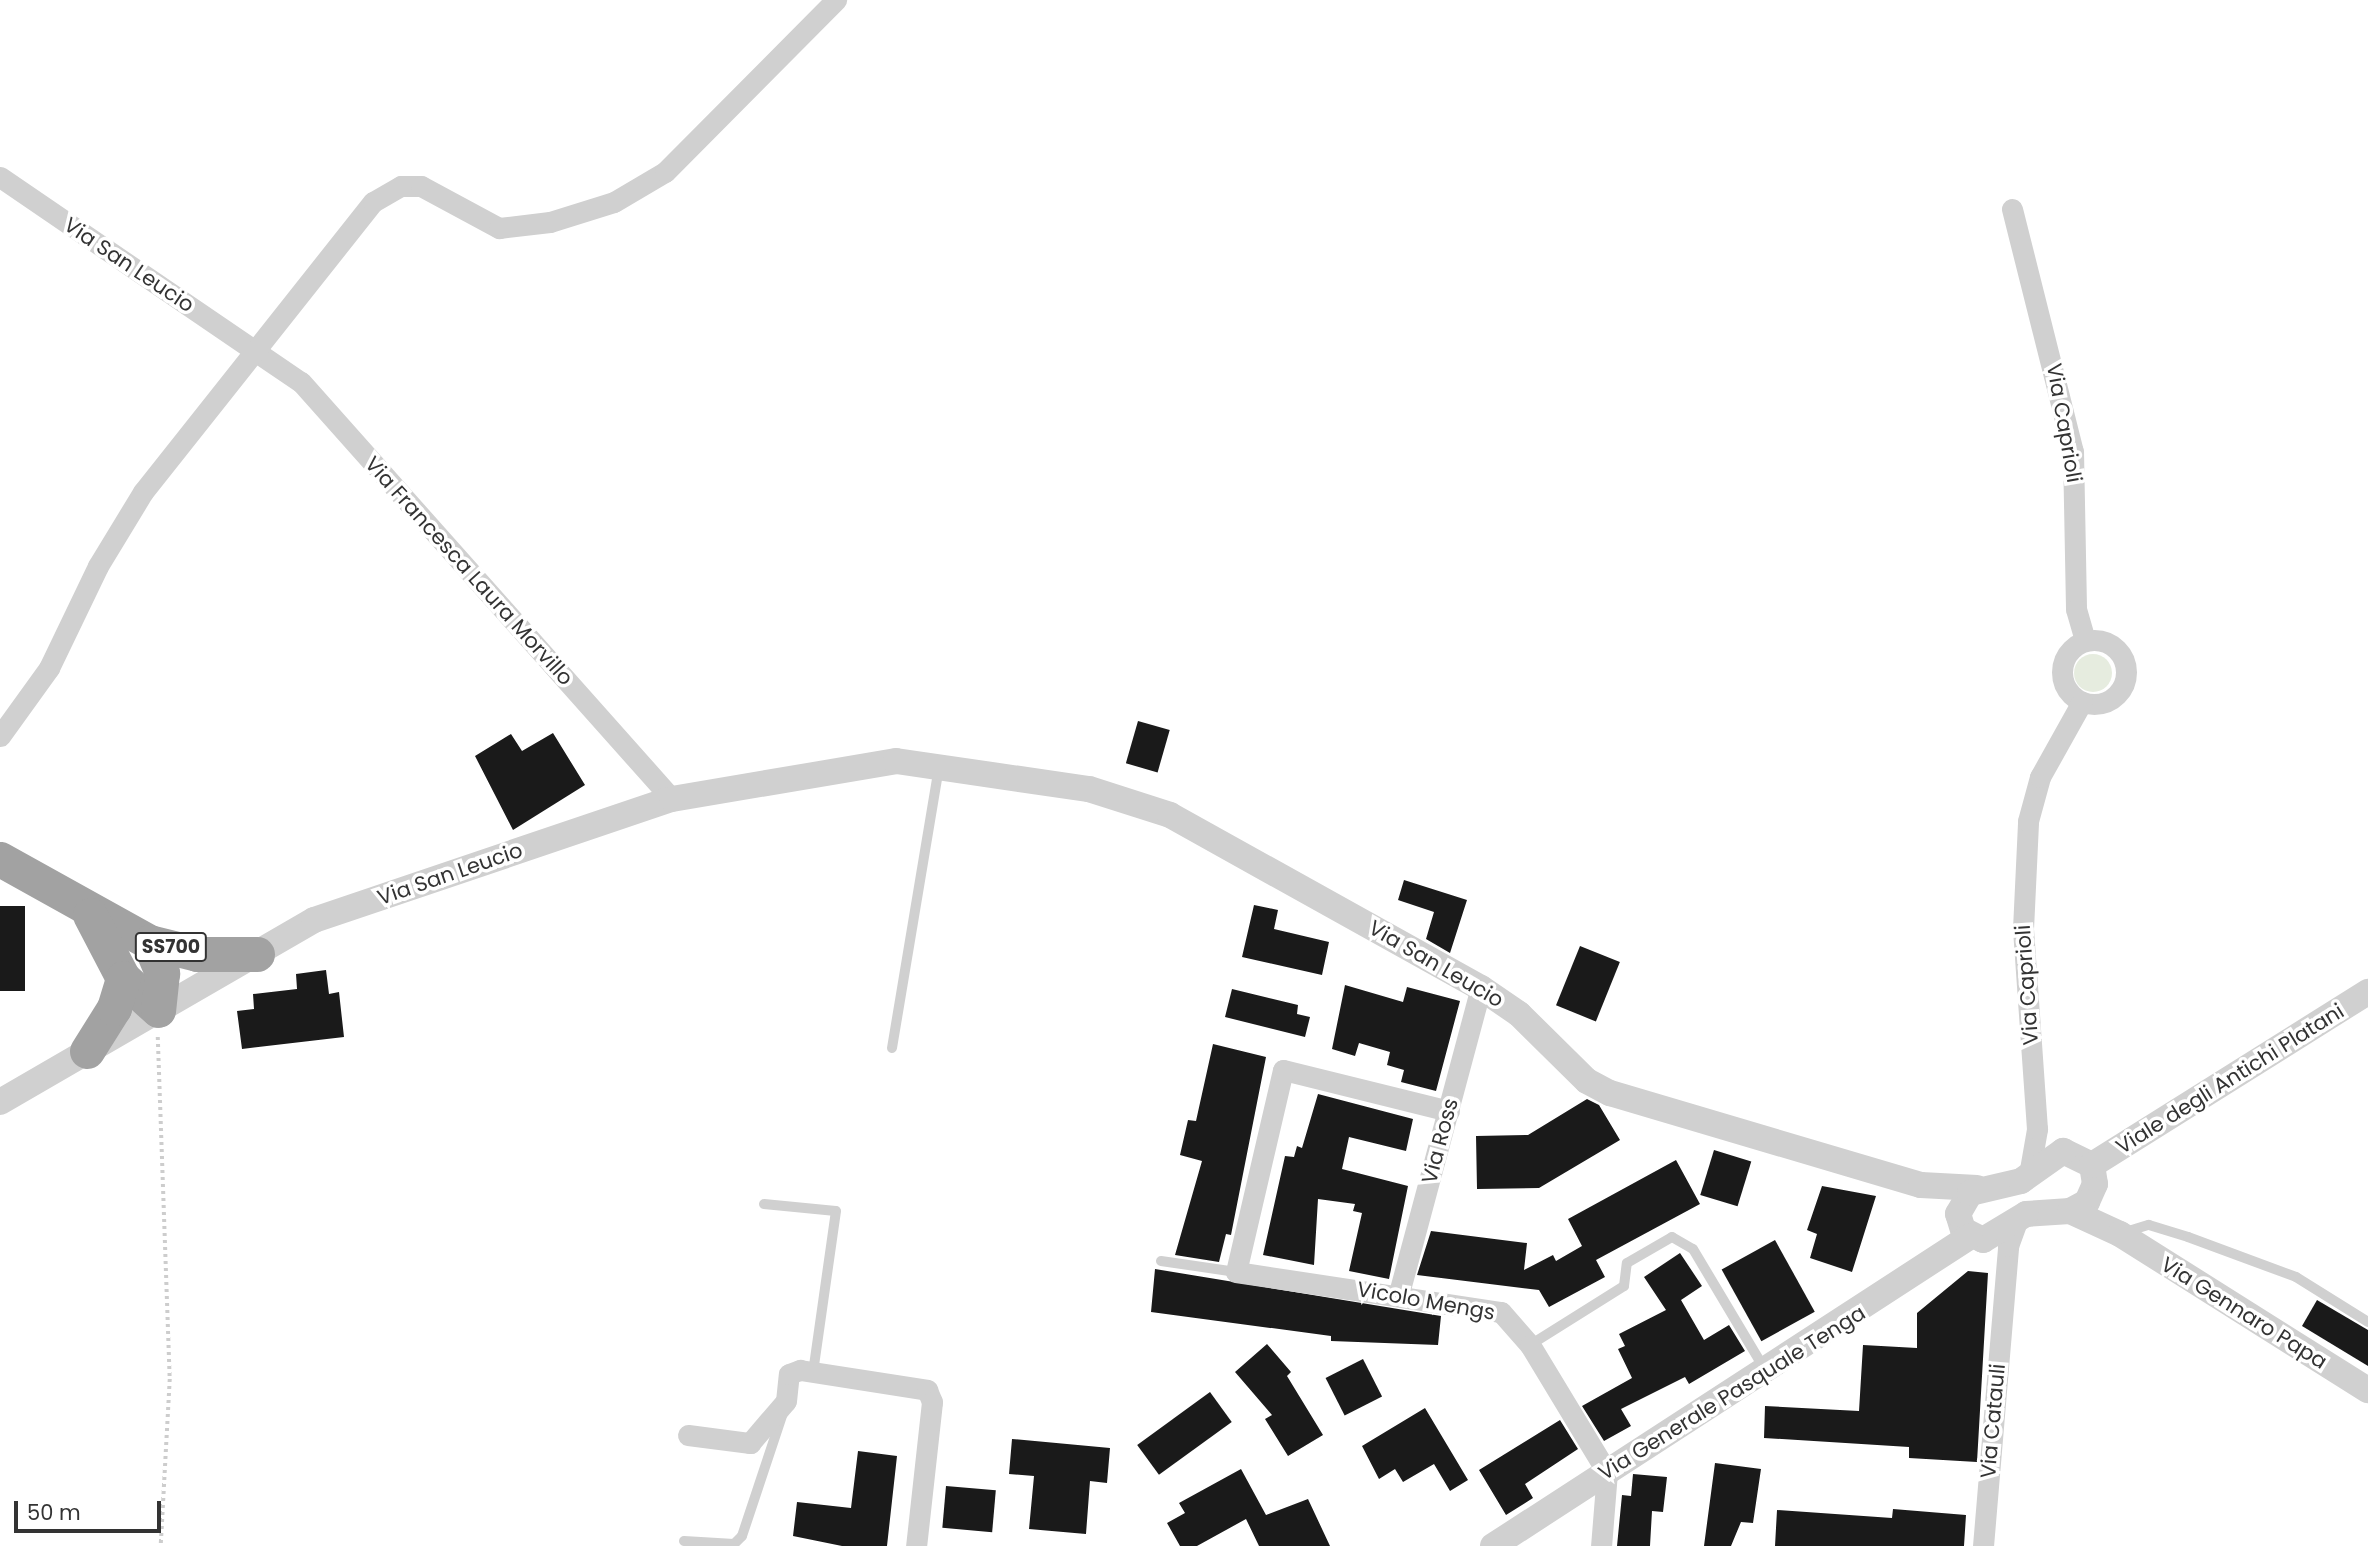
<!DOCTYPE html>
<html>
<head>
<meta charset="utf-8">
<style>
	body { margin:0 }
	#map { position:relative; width:2368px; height:1546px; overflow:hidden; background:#fff; font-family:Poppins,sans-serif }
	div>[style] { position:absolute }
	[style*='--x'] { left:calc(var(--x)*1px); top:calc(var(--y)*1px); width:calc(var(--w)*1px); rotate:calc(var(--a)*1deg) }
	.green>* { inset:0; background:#e6ecdf }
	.round { border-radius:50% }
	.building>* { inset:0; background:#1a1a1a; transform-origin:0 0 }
	.path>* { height:3.5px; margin-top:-1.75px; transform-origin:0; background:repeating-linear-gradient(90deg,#cdcdcd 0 3.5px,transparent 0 7px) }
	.service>* { height:10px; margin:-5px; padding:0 5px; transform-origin:5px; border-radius:5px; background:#d0d0d0 }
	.minor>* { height:21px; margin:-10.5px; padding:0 10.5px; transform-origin:10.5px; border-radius:10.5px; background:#d0d0d0 }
	.minor>.ring { margin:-10.5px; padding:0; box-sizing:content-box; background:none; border:21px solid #d0d0d0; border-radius:50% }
	.tertiary>* { height:26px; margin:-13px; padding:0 13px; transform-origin:13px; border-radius:13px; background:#d0d0d0 }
	.trunk>* { height:35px; margin:-17.5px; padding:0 17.5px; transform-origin:17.5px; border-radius:17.5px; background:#a2a2a2 }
	span { translate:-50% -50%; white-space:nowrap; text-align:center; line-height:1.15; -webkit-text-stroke:7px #fff; paint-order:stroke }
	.shield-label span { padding:2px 5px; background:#fff; border:2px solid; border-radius:5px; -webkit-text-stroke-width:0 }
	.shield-label { font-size:19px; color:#333; font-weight:700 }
	.street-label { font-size:21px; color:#333 }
	.scale { position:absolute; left:14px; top:1501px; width:147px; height:32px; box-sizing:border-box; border:4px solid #333; border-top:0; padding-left:9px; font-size:21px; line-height:24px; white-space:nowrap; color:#333; -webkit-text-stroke:5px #fff; paint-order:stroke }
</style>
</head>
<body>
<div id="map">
	<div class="green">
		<div class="round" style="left:2074px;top:654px;width:38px;height:38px"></div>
	</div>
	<div class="building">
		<div style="left:1138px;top:721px;width:33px;height:44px;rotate:16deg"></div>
		<div style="clip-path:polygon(553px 733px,585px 785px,513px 830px,475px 756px,511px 734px,522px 751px)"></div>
		<div style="clip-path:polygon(1404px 880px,1467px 900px,1450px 953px,1426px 939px,1434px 912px,1398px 900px)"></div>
		<div style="clip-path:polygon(1254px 905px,1278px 910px,1274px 929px,1329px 942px,1322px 975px,1242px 957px)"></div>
		<div style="left:0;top:906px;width:25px;height:85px"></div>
		<div style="left:1580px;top:946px;width:43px;height:64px;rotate:22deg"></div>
		<div style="clip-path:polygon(326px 970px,329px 994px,339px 992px,344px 1037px,242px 1049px,237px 1011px,254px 1009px,253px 994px,297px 989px,296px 974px)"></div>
		<div style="clip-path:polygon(1345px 985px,1403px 1002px,1407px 987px,1460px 1001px,1436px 1091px,1401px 1082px,1404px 1070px,1387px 1065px,1390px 1052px,1359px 1043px,1355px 1056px,1332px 1049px)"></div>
		<div style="clip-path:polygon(1232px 989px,1298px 1005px,1297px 1014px,1310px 1017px,1305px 1037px,1225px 1017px)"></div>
		<div style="clip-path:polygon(1213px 1044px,1266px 1057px,1231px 1235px,1226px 1234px,1219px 1262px,1175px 1255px,1202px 1161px,1180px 1155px,1188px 1120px,1196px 1121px)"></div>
		<div style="clip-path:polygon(1318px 1094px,1413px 1119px,1406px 1151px,1349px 1137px,1342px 1169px,1408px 1186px,1389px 1279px,1349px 1271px,1362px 1213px,1353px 1211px,1355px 1204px,1318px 1199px,1314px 1265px,1263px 1255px,1285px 1156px,1294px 1157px,1297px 1146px,1302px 1148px)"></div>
		<div style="clip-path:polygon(1587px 1099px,1599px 1105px,1620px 1140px,1539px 1188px,1477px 1189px,1476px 1136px,1528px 1135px)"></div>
		<div style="left:1714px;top:1150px;width:39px;height:47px;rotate:17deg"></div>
		<div style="clip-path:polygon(1676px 1160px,1700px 1204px,1596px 1260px,1605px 1277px,1549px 1307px,1539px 1290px,1417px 1275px,1431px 1231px,1527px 1243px,1524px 1270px,1553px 1255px,1556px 1261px,1582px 1246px,1568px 1219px)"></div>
		<div style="clip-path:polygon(1822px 1186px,1876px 1196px,1852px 1272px,1810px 1258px,1817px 1234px,1807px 1230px)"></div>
		<div style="left:1775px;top:1240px;width:82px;height:61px;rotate:61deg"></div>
		<div style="clip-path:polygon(1680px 1253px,1702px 1286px,1681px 1300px,1704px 1340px,1729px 1325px,1745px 1351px,1689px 1384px,1685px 1377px,1621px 1409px,1631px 1426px,1604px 1441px,1582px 1406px,1632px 1378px,1618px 1349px,1625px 1346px,1619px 1334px,1666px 1310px,1644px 1277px)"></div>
		<div style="clip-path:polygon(1155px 1269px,1441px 1316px,1438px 1345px,1331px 1341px,1331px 1336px,1151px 1312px)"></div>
		<div style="clip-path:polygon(1968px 1271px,1988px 1273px,1977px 1462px,1909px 1458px,1909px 1447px,1764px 1438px,1765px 1406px,1859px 1411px,1863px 1345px,1917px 1348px,1917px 1313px)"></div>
		<div style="clip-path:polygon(2317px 1300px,2368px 1330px,2368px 1366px,2302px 1326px)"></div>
		<div style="clip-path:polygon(1267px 1344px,1291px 1372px,1287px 1376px,1323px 1435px,1288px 1456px,1265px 1419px,1272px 1415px,1235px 1372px)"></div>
		<div style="left:1363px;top:1359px;width:42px;height:42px;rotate:63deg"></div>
		<div style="left:1210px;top:1392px;width:37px;height:90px;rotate:54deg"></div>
		<div style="clip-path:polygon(1425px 1408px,1468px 1480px,1450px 1491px,1434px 1464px,1403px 1482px,1395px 1469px,1379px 1479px,1362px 1446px)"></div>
		<div style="clip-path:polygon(1560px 1420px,1578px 1449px,1525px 1484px,1533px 1498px,1506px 1515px,1479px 1470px)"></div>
		<div style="clip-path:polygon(1012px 1439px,1110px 1448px,1107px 1483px,1090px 1481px,1086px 1534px,1029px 1529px,1034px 1476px,1009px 1474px)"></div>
		<div style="clip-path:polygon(858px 1451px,897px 1456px,887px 1546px,842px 1546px,793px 1536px,797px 1502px,851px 1508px)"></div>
		<div style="clip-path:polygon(1715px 1463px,1761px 1469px,1753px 1523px,1741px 1522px,1731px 1546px,1704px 1546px)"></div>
		<div style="clip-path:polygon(1241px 1469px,1266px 1515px,1308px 1499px,1330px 1546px,1259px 1546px,1246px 1519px,1197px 1546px,1180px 1546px,1167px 1523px,1185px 1513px,1179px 1503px)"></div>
		<div style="clip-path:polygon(1633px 1474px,1667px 1477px,1663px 1512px,1652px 1511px,1650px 1546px,1617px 1546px,1622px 1495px,1631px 1496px)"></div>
		<div style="left:946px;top:1486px;width:50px;height:42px;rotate:5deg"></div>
		<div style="clip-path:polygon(1893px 1509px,1966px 1515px,1964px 1546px,1775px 1546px,1777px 1510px,1892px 1518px)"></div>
	</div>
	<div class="path">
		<div style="--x:158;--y:1037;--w:342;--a:88"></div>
		<div style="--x:170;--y:1379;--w:167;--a:93.1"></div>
	</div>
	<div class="service">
		<div style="--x:892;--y:1048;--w:285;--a:-80.5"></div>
		<div style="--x:764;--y:1204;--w:72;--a:5.6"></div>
		<div style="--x:836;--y:1211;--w:163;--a:98.1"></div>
		<div style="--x:2122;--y:1233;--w:28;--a:-17"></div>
		<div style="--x:2149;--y:1225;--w:41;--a:17.1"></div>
		<div style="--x:2188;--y:1237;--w:115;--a:20.3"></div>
		<div style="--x:2296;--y:1277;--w:85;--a:32"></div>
		<div style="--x:1161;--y:1261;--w:76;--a:8.3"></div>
		<div style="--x:1530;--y:1345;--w:111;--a:-32.1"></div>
		<div style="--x:1624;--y:1286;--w:23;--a:-83"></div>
		<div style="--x:1627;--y:1263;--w:52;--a:-30"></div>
		<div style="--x:1672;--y:1237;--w:24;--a:30"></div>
		<div style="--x:1693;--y:1249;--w:139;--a:59.2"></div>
		<div style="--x:684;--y:1541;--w:50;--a:3.4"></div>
		<div style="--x:734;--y:1544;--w:11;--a:-45"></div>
		<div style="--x:742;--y:1536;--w:133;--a:-71.6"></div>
	</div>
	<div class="minor">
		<div style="--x:0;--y:177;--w:364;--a:34.3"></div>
		<div style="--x:301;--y:382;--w:558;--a:48.34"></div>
		<div style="--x:2012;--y:209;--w:250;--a:75.9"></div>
		<div style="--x:2073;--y:451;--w:158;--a:88.9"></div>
		<div style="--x:2076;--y:609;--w:33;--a:74"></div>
		<div class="ring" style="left:2062px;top:640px;width:43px;height:43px"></div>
		<div style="--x:0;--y:736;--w:84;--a:-54.2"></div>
		<div style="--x:49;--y:668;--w:113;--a:-64.3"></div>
		<div style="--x:98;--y:566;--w:87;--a:-58.7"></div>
		<div style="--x:143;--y:492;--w:370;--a:-51.6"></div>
		<div style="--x:373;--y:202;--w:32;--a:-30"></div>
		<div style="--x:401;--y:186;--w:20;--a:0"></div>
		<div style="--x:421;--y:186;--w:89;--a:28.3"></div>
		<div style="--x:499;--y:228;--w:51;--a:-6.7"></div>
		<div style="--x:550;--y:222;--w:67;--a:-17.4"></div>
		<div style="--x:614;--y:202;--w:59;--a:-30.5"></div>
		<div style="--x:665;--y:172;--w:243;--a:-45.2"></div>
		<div style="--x:1449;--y:1111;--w:171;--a:-166.1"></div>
		<div style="--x:1283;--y:1070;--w:207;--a:103.1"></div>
		<div style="--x:1236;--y:1272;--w:268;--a:8.6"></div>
		<div style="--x:1501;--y:1312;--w:44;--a:48.7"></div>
		<div style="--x:1530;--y:1345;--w:149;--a:58.8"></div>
		<div style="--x:1607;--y:1472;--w:74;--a:94.6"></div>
		<div style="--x:2029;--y:1175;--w:47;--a:-80.1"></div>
		<div style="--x:2037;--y:1129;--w:200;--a:-94"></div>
		<div style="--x:2023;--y:929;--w:108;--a:-87.3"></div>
		<div style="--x:2028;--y:821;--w:46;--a:-74.7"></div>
		<div style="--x:2040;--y:777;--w:86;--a:-60.8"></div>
		<div style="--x:1399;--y:1293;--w:316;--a:-75"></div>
		<div style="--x:688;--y:1435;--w:63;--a:7.4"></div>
		<div style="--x:750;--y:1443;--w:55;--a:-49.4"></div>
		<div style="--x:786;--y:1401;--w:27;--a:-84"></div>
		<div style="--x:789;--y:1374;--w:12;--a:-20"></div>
		<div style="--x:800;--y:1370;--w:129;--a:8.9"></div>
		<div style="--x:927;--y:1390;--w:13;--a:67"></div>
		<div style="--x:932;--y:1402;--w:145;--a:96.3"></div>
		<div style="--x:1983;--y:1546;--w:301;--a:-85.2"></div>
		<div style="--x:2008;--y:1246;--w:29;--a:-70"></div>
	</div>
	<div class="tertiary">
		<div style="--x:0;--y:1102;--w:363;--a:-30.1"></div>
		<div style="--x:314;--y:920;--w:378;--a:-18.7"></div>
		<div style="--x:672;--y:799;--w:227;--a:-9.6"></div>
		<div style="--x:896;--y:761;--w:195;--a:8.3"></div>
		<div style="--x:1089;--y:789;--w:85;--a:17.8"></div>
		<div style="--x:1170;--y:815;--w:356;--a:29.1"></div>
		<div style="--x:1481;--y:988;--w:46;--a:34.4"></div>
		<div style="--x:1519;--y:1014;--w:95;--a:44.6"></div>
		<div style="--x:1587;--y:1081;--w:26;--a:28"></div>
		<div style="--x:1610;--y:1093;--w:324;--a:16.5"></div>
		<div style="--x:1921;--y:1185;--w:56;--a:3.1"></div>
		<div style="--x:2063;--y:1151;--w:32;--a:26"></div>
		<div style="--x:2092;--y:1165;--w:19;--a:81"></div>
		<div style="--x:2095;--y:1184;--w:20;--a:114"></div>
		<div style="--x:2087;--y:1202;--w:19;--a:152"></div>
		<div style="--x:2070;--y:1211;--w:44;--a:176.1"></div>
		<div style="--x:2026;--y:1214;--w:50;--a:148.8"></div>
		<div style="--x:1983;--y:1240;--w:22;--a:-153"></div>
		<div style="--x:1963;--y:1230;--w:17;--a:-107"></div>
		<div style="--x:1958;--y:1214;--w:24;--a:-60"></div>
		<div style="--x:1970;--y:1193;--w:52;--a:-13.2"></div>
		<div style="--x:2021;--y:1181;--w:52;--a:-35.5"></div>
		<div style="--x:2092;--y:1165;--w:326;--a:-32.1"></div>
		<div style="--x:2070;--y:1211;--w:55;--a:24.7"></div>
		<div style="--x:2120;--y:1234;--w:293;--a:32.2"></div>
		<div style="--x:1493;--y:1546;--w:568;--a:-32.99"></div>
	</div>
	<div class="trunk">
		<div style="--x:0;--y:859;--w:171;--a:29.1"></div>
		<div style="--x:149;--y:942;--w:49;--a:14"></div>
		<div style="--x:197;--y:954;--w:60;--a:0"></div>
		<div style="--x:90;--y:915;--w:71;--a:62.4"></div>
		<div style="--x:123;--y:978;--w:47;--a:42.4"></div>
		<div style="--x:149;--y:942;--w:34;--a:67"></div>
		<div style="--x:162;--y:973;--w:37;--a:96"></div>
		<div style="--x:87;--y:1051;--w:51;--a:-57.9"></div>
		<div style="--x:114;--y:1008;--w:31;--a:-73"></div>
	</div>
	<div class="shield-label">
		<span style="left:171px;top:947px">SS700</span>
	</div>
	<div class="street-label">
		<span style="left:129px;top:265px;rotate:34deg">Via San Leucio</span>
		<span style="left:2064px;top:423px;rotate:80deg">Via Caprioli</span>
		<span style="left:469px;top:571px;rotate:48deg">Via Francesca Laura Morvillo</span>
		<span style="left:450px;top:874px;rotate:-19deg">Via San Leucio</span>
		<span style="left:1436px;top:964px;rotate:30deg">Via San Leucio</span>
		<span style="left:2027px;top:985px;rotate:-94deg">Via Caprioli</span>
		<span style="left:2230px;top:1079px;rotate:-32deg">Viale degli Antichi Platani</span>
		<span style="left:1440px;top:1141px;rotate:-75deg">Via Ross</span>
		<span style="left:1426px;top:1301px;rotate:10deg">Vicolo Mengs</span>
		<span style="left:2244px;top:1313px;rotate:32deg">Via Gennaro Papa</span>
		<span style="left:1732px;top:1393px;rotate:-32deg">Via Generale Pasquale Tenga</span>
		<span style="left:1993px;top:1421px;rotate:-85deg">Via Catauli</span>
	</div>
	<div class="scale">50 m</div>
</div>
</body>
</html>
